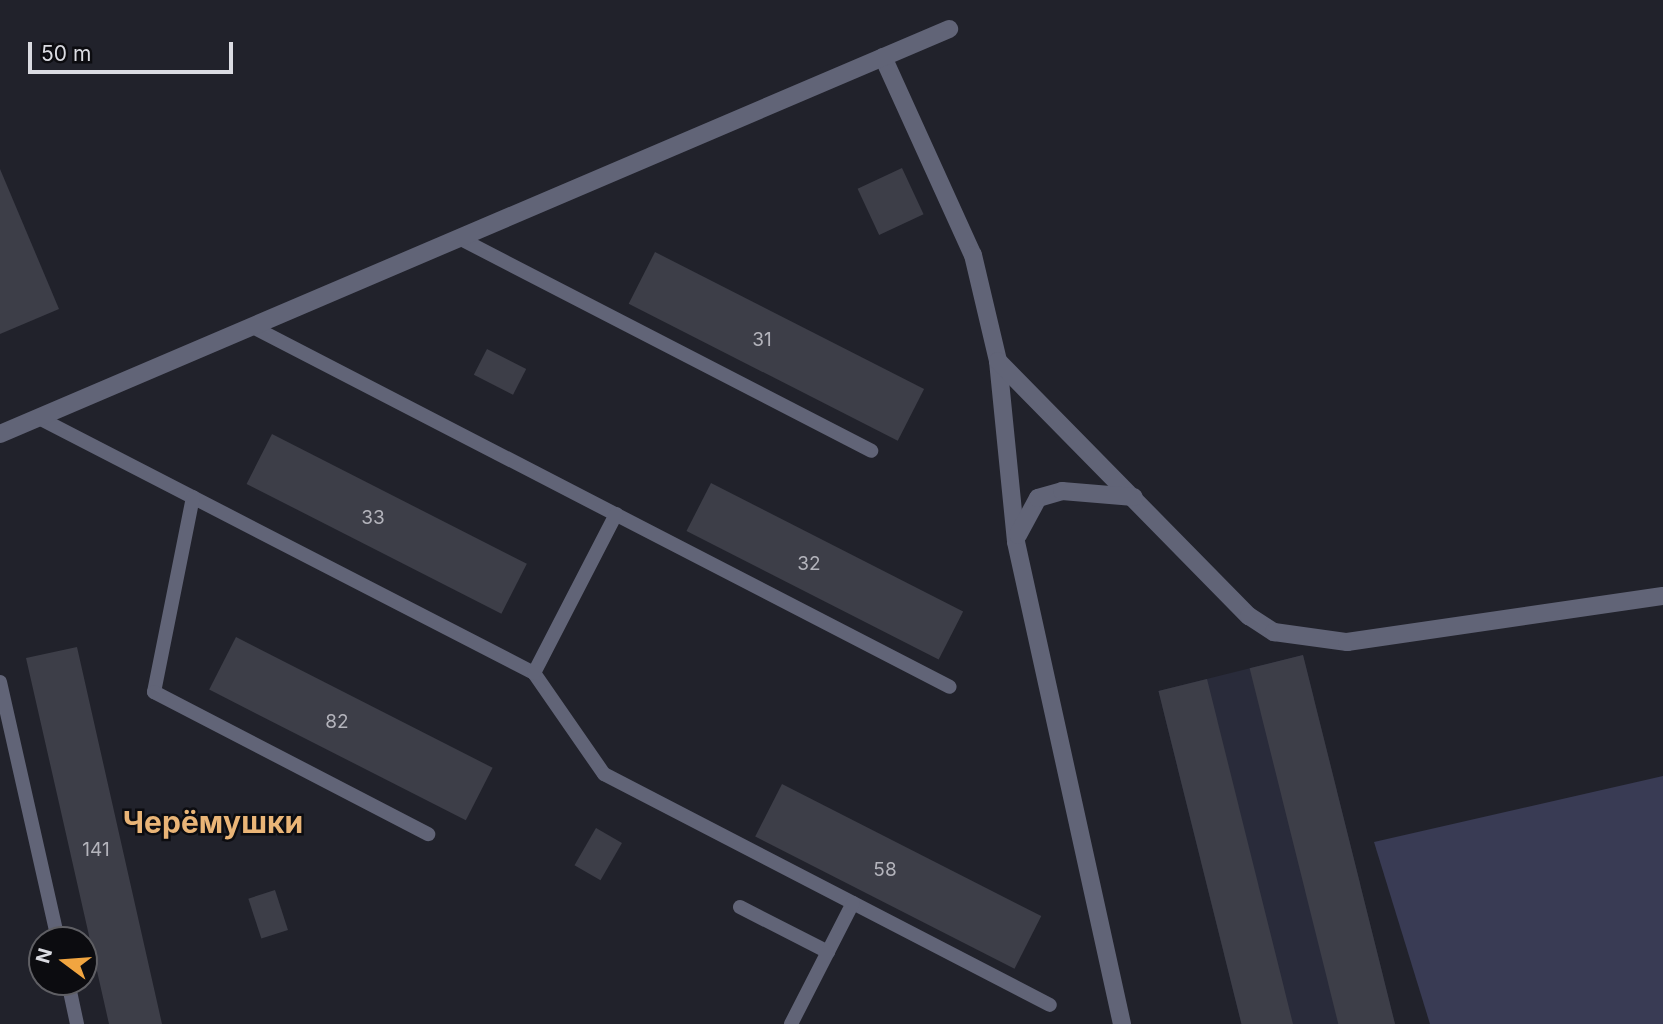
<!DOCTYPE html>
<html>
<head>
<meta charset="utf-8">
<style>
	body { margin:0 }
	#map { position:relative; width:1663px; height:1024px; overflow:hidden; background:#21222b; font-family:Inter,sans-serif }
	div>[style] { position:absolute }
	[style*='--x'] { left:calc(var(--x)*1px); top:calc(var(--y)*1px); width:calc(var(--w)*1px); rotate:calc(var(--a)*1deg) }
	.built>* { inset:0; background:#292b3a; transform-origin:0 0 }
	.green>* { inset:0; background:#393b54 }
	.building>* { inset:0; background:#3d3e48; transform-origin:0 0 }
	.lane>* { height:14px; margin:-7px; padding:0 7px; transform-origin:7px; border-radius:7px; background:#616477 }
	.street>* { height:18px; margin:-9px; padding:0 9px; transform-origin:9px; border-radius:9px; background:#616477 }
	span { translate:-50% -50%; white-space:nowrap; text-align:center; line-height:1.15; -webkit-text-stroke:5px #0c0c10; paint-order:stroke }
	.number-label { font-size:19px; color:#b4b4bc }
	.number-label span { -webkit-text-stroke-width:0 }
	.district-label { font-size:30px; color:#eab577; font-weight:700 }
	.north { position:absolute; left:28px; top:926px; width:70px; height:70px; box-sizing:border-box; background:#0c0c10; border:2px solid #5f5f64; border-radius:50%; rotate:286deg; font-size:19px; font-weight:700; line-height:28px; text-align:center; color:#dbdce2 }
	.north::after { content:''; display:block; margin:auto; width:24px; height:32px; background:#f1a540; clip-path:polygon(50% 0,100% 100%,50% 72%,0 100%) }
	.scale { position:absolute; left:28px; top:42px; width:205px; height:32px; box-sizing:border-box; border:4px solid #dbdce2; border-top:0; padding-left:9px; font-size:21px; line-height:24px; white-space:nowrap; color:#dbdce2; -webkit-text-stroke:5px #0c0c10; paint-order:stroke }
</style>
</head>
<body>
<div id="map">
	<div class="built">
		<div style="left:1303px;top:655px;width:381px;height:149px;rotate:76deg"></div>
	</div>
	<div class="green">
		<div style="clip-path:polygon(1663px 776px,1663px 1024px,1430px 1024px,1374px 842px)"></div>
	</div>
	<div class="building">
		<div style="left:902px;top:168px;width:51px;height:49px;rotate:65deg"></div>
		<div style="clip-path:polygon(0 169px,59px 309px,0 334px)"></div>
		<div style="left:655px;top:252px;width:302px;height:58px;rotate:27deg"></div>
		<div style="left:487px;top:349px;width:44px;height:29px;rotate:27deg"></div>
		<div style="left:272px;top:434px;width:286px;height:56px;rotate:27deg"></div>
		<div style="left:711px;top:483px;width:283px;height:54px;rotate:27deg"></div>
		<div style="left:236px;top:637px;width:288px;height:59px;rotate:27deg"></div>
		<div style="clip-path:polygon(77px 647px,162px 1024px,109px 1024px,59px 803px,26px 658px)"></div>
		<div style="left:1303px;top:655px;width:381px;height:55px;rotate:76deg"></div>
		<div style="left:1207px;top:679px;width:356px;height:50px;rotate:76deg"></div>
		<div style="left:782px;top:784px;width:291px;height:59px;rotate:27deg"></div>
		<div style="left:596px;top:828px;width:30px;height:43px;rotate:30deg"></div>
		<div style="left:275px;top:890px;width:42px;height:28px;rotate:72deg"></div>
	</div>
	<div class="lane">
		<div style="--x:459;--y:238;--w:464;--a:27.3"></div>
		<div style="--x:253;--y:327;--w:784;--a:27.32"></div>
		<div style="--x:39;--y:418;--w:557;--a:27.26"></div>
		<div style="--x:534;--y:673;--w:123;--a:55.3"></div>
		<div style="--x:604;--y:774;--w:502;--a:27.38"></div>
		<div style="--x:193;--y:497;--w:199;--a:101.3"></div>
		<div style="--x:154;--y:692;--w:309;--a:27.4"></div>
		<div style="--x:534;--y:673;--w:179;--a:-62.7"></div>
		<div style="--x:0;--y:682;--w:264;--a:77.3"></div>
		<div style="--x:740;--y:907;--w:99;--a:27.1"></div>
		<div style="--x:68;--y:982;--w:43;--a:77.9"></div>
		<div style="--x:791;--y:1024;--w:136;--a:-62.9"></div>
	</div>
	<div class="street">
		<div style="--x:883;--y:57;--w:217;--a:65.6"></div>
		<div style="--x:973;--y:255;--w:109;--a:76.7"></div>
		<div style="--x:998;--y:361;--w:182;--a:84.3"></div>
		<div style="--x:1016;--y:542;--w:494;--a:77.6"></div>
		<div style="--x:998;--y:361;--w:358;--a:45.5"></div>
		<div style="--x:1249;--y:616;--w:30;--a:33"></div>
		<div style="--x:1274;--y:632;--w:74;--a:7.8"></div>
		<div style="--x:1347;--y:642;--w:319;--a:-8.3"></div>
		<div style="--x:0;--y:434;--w:1032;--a:-23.11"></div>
		<div style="--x:1018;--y:535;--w:42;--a:-61.6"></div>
		<div style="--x:1038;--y:498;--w:25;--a:-16"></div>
		<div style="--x:1062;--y:491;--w:72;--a:4.8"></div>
	</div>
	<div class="number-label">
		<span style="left:762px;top:340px">31</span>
		<span style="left:373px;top:518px">33</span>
		<span style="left:809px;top:564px">32</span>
		<span style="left:337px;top:722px">82</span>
		<span style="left:96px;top:850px">141</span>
		<span style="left:885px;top:870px">58</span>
	</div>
	<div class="district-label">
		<span style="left:213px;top:822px">Черёмушки</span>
	</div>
	<div class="north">N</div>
	<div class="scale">50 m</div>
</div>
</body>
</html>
